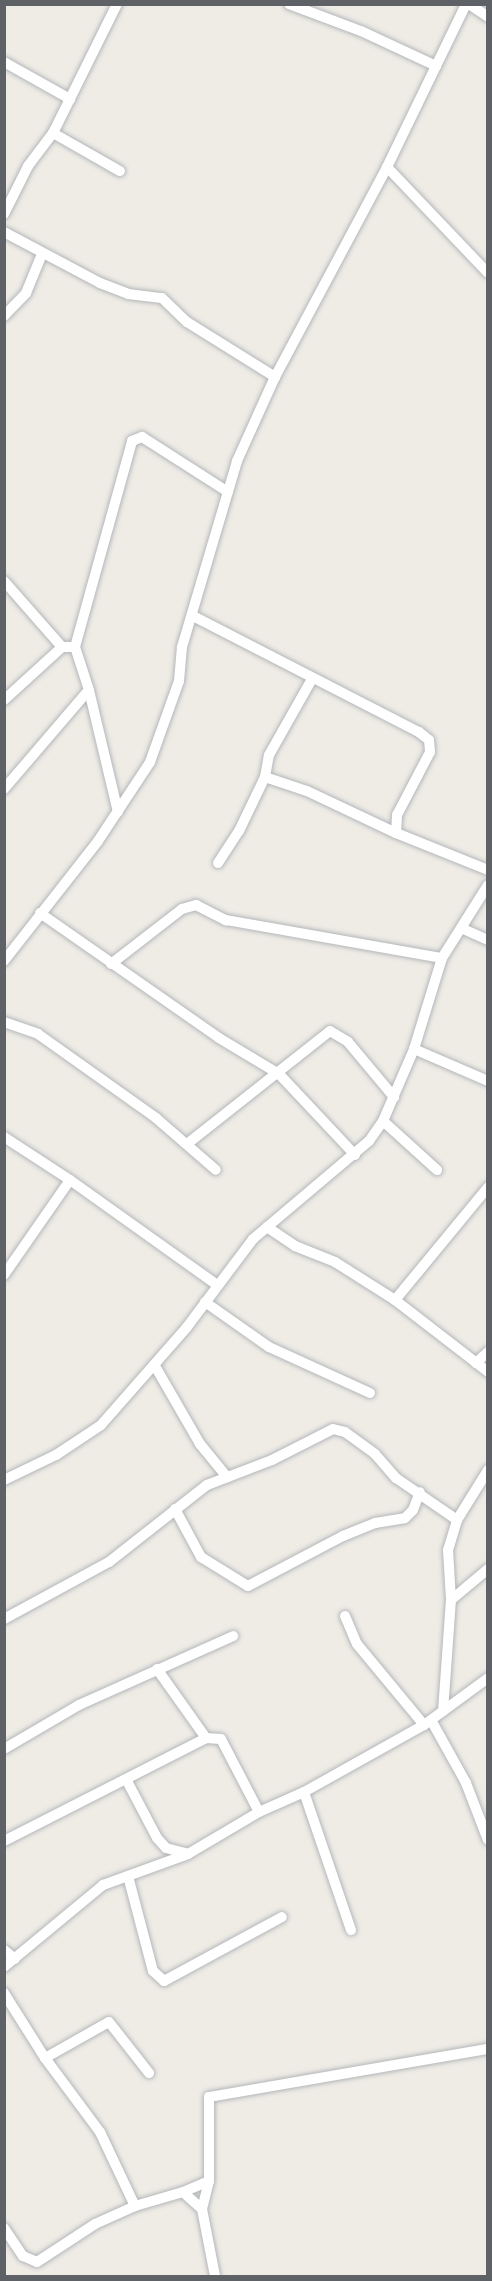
<!DOCTYPE html>
<html>
<head>
<meta charset="utf-8">
<style>
	body { margin:0 }
	#map { position:relative; width:492px; height:2281px; overflow:hidden; background:#efece6; font-family:Jost,sans-serif }
	div>[style] { position:absolute }
	[style*='--x'] { left:calc(var(--x)*1px); top:calc(var(--y)*1px); width:calc(var(--w)*1px); rotate:calc(var(--a)*1deg) }
	.roads { filter:drop-shadow(0 0 2px #b3b7ba) drop-shadow(0 0 2px #b3b7ba) }
	.minor>* { height:10px; margin:-5px; padding:0 5px; transform-origin:5px; border-radius:5px; background:#fff }
	span { translate:-50% -50%; white-space:nowrap; text-align:center; line-height:1.15; -webkit-text-stroke:6px #fff; paint-order:stroke }
	.frame { position:absolute; inset:0; border:6px solid #5e6266; pointer-events:none }
</style>
</head>
<body>
<div id="map">
	<div class="roads">
		<div class="minor">
			<div style="--x:289;--y:4;--w:77;--a:20.6"></div>
			<div style="--x:361;--y:31;--w:83;--a:25"></div>
			<div style="--x:469;--y:4;--w:23;--a:34"></div>
			<div style="--x:4;--y:62;--w:76;--a:29.3"></div>
			<div style="--x:53;--y:133;--w:77;--a:29.6"></div>
			<div style="--x:387;--y:167;--w:146;--a:46.4"></div>
			<div style="--x:4;--y:214;--w:54;--a:-63.4"></div>
			<div style="--x:28;--y:166;--w:41;--a:-52.9"></div>
			<div style="--x:53;--y:133;--w:144;--a:-63.6"></div>
			<div style="--x:4;--y:232;--w:109;--a:28"></div>
			<div style="--x:100;--y:283;--w:30;--a:21"></div>
			<div style="--x:128;--y:294;--w:34;--a:7"></div>
			<div style="--x:162;--y:298;--w:35;--a:44"></div>
			<div style="--x:187;--y:322;--w:104;--a:32"></div>
			<div style="--x:4;--y:316;--w:32;--a:-46"></div>
			<div style="--x:26;--y:293;--w:42;--a:-67.7"></div>
			<div style="--x:4;--y:581;--w:88;--a:48.7"></div>
			<div style="--x:193;--y:616;--w:254;--a:27.2"></div>
			<div style="--x:419;--y:732;--w:13;--a:39"></div>
			<div style="--x:429;--y:740;--w:12;--a:85"></div>
			<div style="--x:430;--y:752;--w:71;--a:117.6"></div>
			<div style="--x:397;--y:815;--w:18;--a:93"></div>
			<div style="--x:396;--y:833;--w:99;--a:21.9"></div>
			<div style="--x:4;--y:700;--w:79;--a:-42.4"></div>
			<div style="--x:62;--y:647;--w:13;--a:0"></div>
			<div style="--x:265;--y:777;--w:44;--a:18.4"></div>
			<div style="--x:307;--y:791;--w:98;--a:25.3"></div>
			<div style="--x:4;--y:789;--w:130;--a:-49.4"></div>
			<div style="--x:118;--y:812;--w:125;--a:-103.4"></div>
			<div style="--x:89;--y:690;--w:45;--a:-108"></div>
			<div style="--x:75;--y:647;--w:214;--a:-74.5"></div>
			<div style="--x:132;--y:441;--w:11;--a:-22"></div>
			<div style="--x:142;--y:437;--w:102;--a:32.6"></div>
			<div style="--x:218;--y:863;--w:38;--a:-57"></div>
			<div style="--x:239;--y:831;--w:60;--a:-64.3"></div>
			<div style="--x:265;--y:777;--w:22;--a:-80"></div>
			<div style="--x:269;--y:755;--w:87;--a:-60.5"></div>
			<div style="--x:40;--y:913;--w:218;--a:34.9"></div>
			<div style="--x:219;--y:1038;--w:70;--a:31"></div>
			<div style="--x:279;--y:1074;--w:111;--a:46.8"></div>
			<div style="--x:461;--y:928;--w:30;--a:24"></div>
			<div style="--x:4;--y:961;--w:152;--a:-51.9"></div>
			<div style="--x:98;--y:841;--w:95;--a:-56.6"></div>
			<div style="--x:150;--y:762;--w:86;--a:-70.3"></div>
			<div style="--x:179;--y:681;--w:34;--a:-85"></div>
			<div style="--x:182;--y:647;--w:194;--a:-73.5"></div>
			<div style="--x:237;--y:461;--w:92;--a:-65.7"></div>
			<div style="--x:275;--y:377;--w:238;--a:-61.9"></div>
			<div style="--x:387;--y:167;--w:181;--a:-64.1"></div>
			<div style="--x:111;--y:964;--w:90;--a:-37.8"></div>
			<div style="--x:182;--y:909;--w:15;--a:-16"></div>
			<div style="--x:196;--y:905;--w:34;--a:27"></div>
			<div style="--x:226;--y:920;--w:219;--a:10"></div>
			<div style="--x:4;--y:1022;--w:36;--a:19"></div>
			<div style="--x:38;--y:1034;--w:145;--a:35.4"></div>
			<div style="--x:156;--y:1118;--w:79;--a:40.9"></div>
			<div style="--x:414;--y:1049;--w:81;--a:23.4"></div>
			<div style="--x:383;--y:1121;--w:73;--a:42.2"></div>
			<div style="--x:4;--y:1137;--w:79;--a:33.1"></div>
			<div style="--x:70;--y:1180;--w:116;--a:124.8"></div>
			<div style="--x:187;--y:1144;--w:182;--a:-38.3"></div>
			<div style="--x:330;--y:1031;--w:21;--a:31"></div>
			<div style="--x:348;--y:1042;--w:72;--a:50.1"></div>
			<div style="--x:70;--y:1180;--w:181;--a:35.5"></div>
			<div style="--x:267;--y:1227;--w:34;--a:34"></div>
			<div style="--x:295;--y:1246;--w:43;--a:21.8"></div>
			<div style="--x:335;--y:1262;--w:71;--a:32.3"></div>
			<div style="--x:395;--y:1300;--w:146;--a:-50.5"></div>
			<div style="--x:395;--y:1300;--w:118;--a:37.7"></div>
			<div style="--x:205;--y:1302;--w:78;--a:35.1"></div>
			<div style="--x:269;--y:1347;--w:111;--a:24.5"></div>
			<div style="--x:476;--y:1363;--w:16;--a:-43"></div>
			<div style="--x:155;--y:1366;--w:90;--a:60"></div>
			<div style="--x:200;--y:1444;--w:43;--a:50.7"></div>
			<div style="--x:4;--y:1480;--w:58;--a:-25.7"></div>
			<div style="--x:56;--y:1455;--w:54;--a:-33.7"></div>
			<div style="--x:101;--y:1425;--w:130;--a:-48.7"></div>
			<div style="--x:187;--y:1327;--w:110;--a:-53.1"></div>
			<div style="--x:253;--y:1239;--w:152;--a:-40.2"></div>
			<div style="--x:369;--y:1141;--w:24;--a:-55"></div>
			<div style="--x:383;--y:1121;--w:78;--a:-66.7"></div>
			<div style="--x:414;--y:1049;--w:95;--a:-72.9"></div>
			<div style="--x:442;--y:958;--w:86;--a:-57.8"></div>
			<div style="--x:175;--y:1509;--w:55;--a:61.6"></div>
			<div style="--x:201;--y:1557;--w:55;--a:31.7"></div>
			<div style="--x:248;--y:1586;--w:107;--a:-27.8"></div>
			<div style="--x:343;--y:1536;--w:35;--a:-22"></div>
			<div style="--x:375;--y:1523;--w:30;--a:-9"></div>
			<div style="--x:405;--y:1518;--w:11;--a:-45"></div>
			<div style="--x:413;--y:1510;--w:19;--a:-69"></div>
			<div style="--x:451;--y:1600;--w:48;--a:-40"></div>
			<div style="--x:345;--y:1616;--w:30;--a:67"></div>
			<div style="--x:357;--y:1644;--w:105;--a:50.4"></div>
			<div style="--x:4;--y:1619;--w:119;--a:-28.5"></div>
			<div style="--x:109;--y:1562;--w:125;--a:-38.2"></div>
			<div style="--x:207;--y:1485;--w:70;--a:-21"></div>
			<div style="--x:272;--y:1460;--w:68;--a:-26.9"></div>
			<div style="--x:333;--y:1429;--w:12;--a:14"></div>
			<div style="--x:345;--y:1432;--w:37;--a:36"></div>
			<div style="--x:375;--y:1454;--w:32;--a:49"></div>
			<div style="--x:396;--y:1478;--w:74;--a:34.5"></div>
			<div style="--x:157;--y:1669;--w:85;--a:54.6"></div>
			<div style="--x:206;--y:1738;--w:15;--a:4"></div>
			<div style="--x:221;--y:1739;--w:82;--a:62.5"></div>
			<div style="--x:443;--y:1711;--w:111;--a:-85.9"></div>
			<div style="--x:451;--y:1600;--w:50;--a:-93.4"></div>
			<div style="--x:448;--y:1550;--w:31;--a:-73"></div>
			<div style="--x:457;--y:1520;--w:59;--a:-58.2"></div>
			<div style="--x:431;--y:1720;--w:72;--a:60.9"></div>
			<div style="--x:466;--y:1783;--w:61;--a:68.9"></div>
			<div style="--x:4;--y:1749;--w:87;--a:-30.4"></div>
			<div style="--x:79;--y:1705;--w:169;--a:-24.1"></div>
			<div style="--x:127;--y:1781;--w:64;--a:62.2"></div>
			<div style="--x:157;--y:1838;--w:13;--a:48"></div>
			<div style="--x:166;--y:1848;--w:23;--a:15"></div>
			<div style="--x:304;--y:1792;--w:146;--a:71.2"></div>
			<div style="--x:4;--y:1841;--w:227;--a:-27"></div>
			<div style="--x:128;--y:1876;--w:98;--a:75.3"></div>
			<div style="--x:153;--y:1971;--w:15;--a:42"></div>
			<div style="--x:164;--y:1981;--w:134;--a:-28.5"></div>
			<div style="--x:4;--y:1950;--w:14;--a:39"></div>
			<div style="--x:4;--y:1967;--w:129;--a:-39.6"></div>
			<div style="--x:103;--y:1885;--w:90;--a:-20"></div>
			<div style="--x:188;--y:1854;--w:82;--a:-30.6"></div>
			<div style="--x:259;--y:1812;--w:49;--a:-24"></div>
			<div style="--x:304;--y:1792;--w:137;--a:-29.2"></div>
			<div style="--x:424;--y:1725;--w:79;--a:-36.3"></div>
			<div style="--x:4;--y:1993;--w:77;--a:57.8"></div>
			<div style="--x:45;--y:2058;--w:92;--a:53.4"></div>
			<div style="--x:100;--y:2132;--w:82;--a:64.7"></div>
			<div style="--x:45;--y:2058;--w:73;--a:-29.4"></div>
			<div style="--x:109;--y:2022;--w:65;--a:51.9"></div>
			<div style="--x:183;--y:2192;--w:28;--a:-23"></div>
			<div style="--x:202;--y:2209;--w:29;--a:-76"></div>
			<div style="--x:209;--y:2181;--w:84;--a:-90"></div>
			<div style="--x:209;--y:2097;--w:283;--a:-9.8"></div>
			<div style="--x:4;--y:2228;--w:34;--a:56"></div>
			<div style="--x:23;--y:2256;--w:15;--a:23"></div>
			<div style="--x:37;--y:2262;--w:69;--a:-33.2"></div>
			<div style="--x:95;--y:2224;--w:44;--a:-24.2"></div>
			<div style="--x:135;--y:2206;--w:50;--a:-16.3"></div>
			<div style="--x:183;--y:2192;--w:25;--a:42"></div>
			<div style="--x:202;--y:2209;--w:68;--a:79"></div>
		</div>
	</div>
	<div class="frame"></div>
</div>
</body>
</html>
